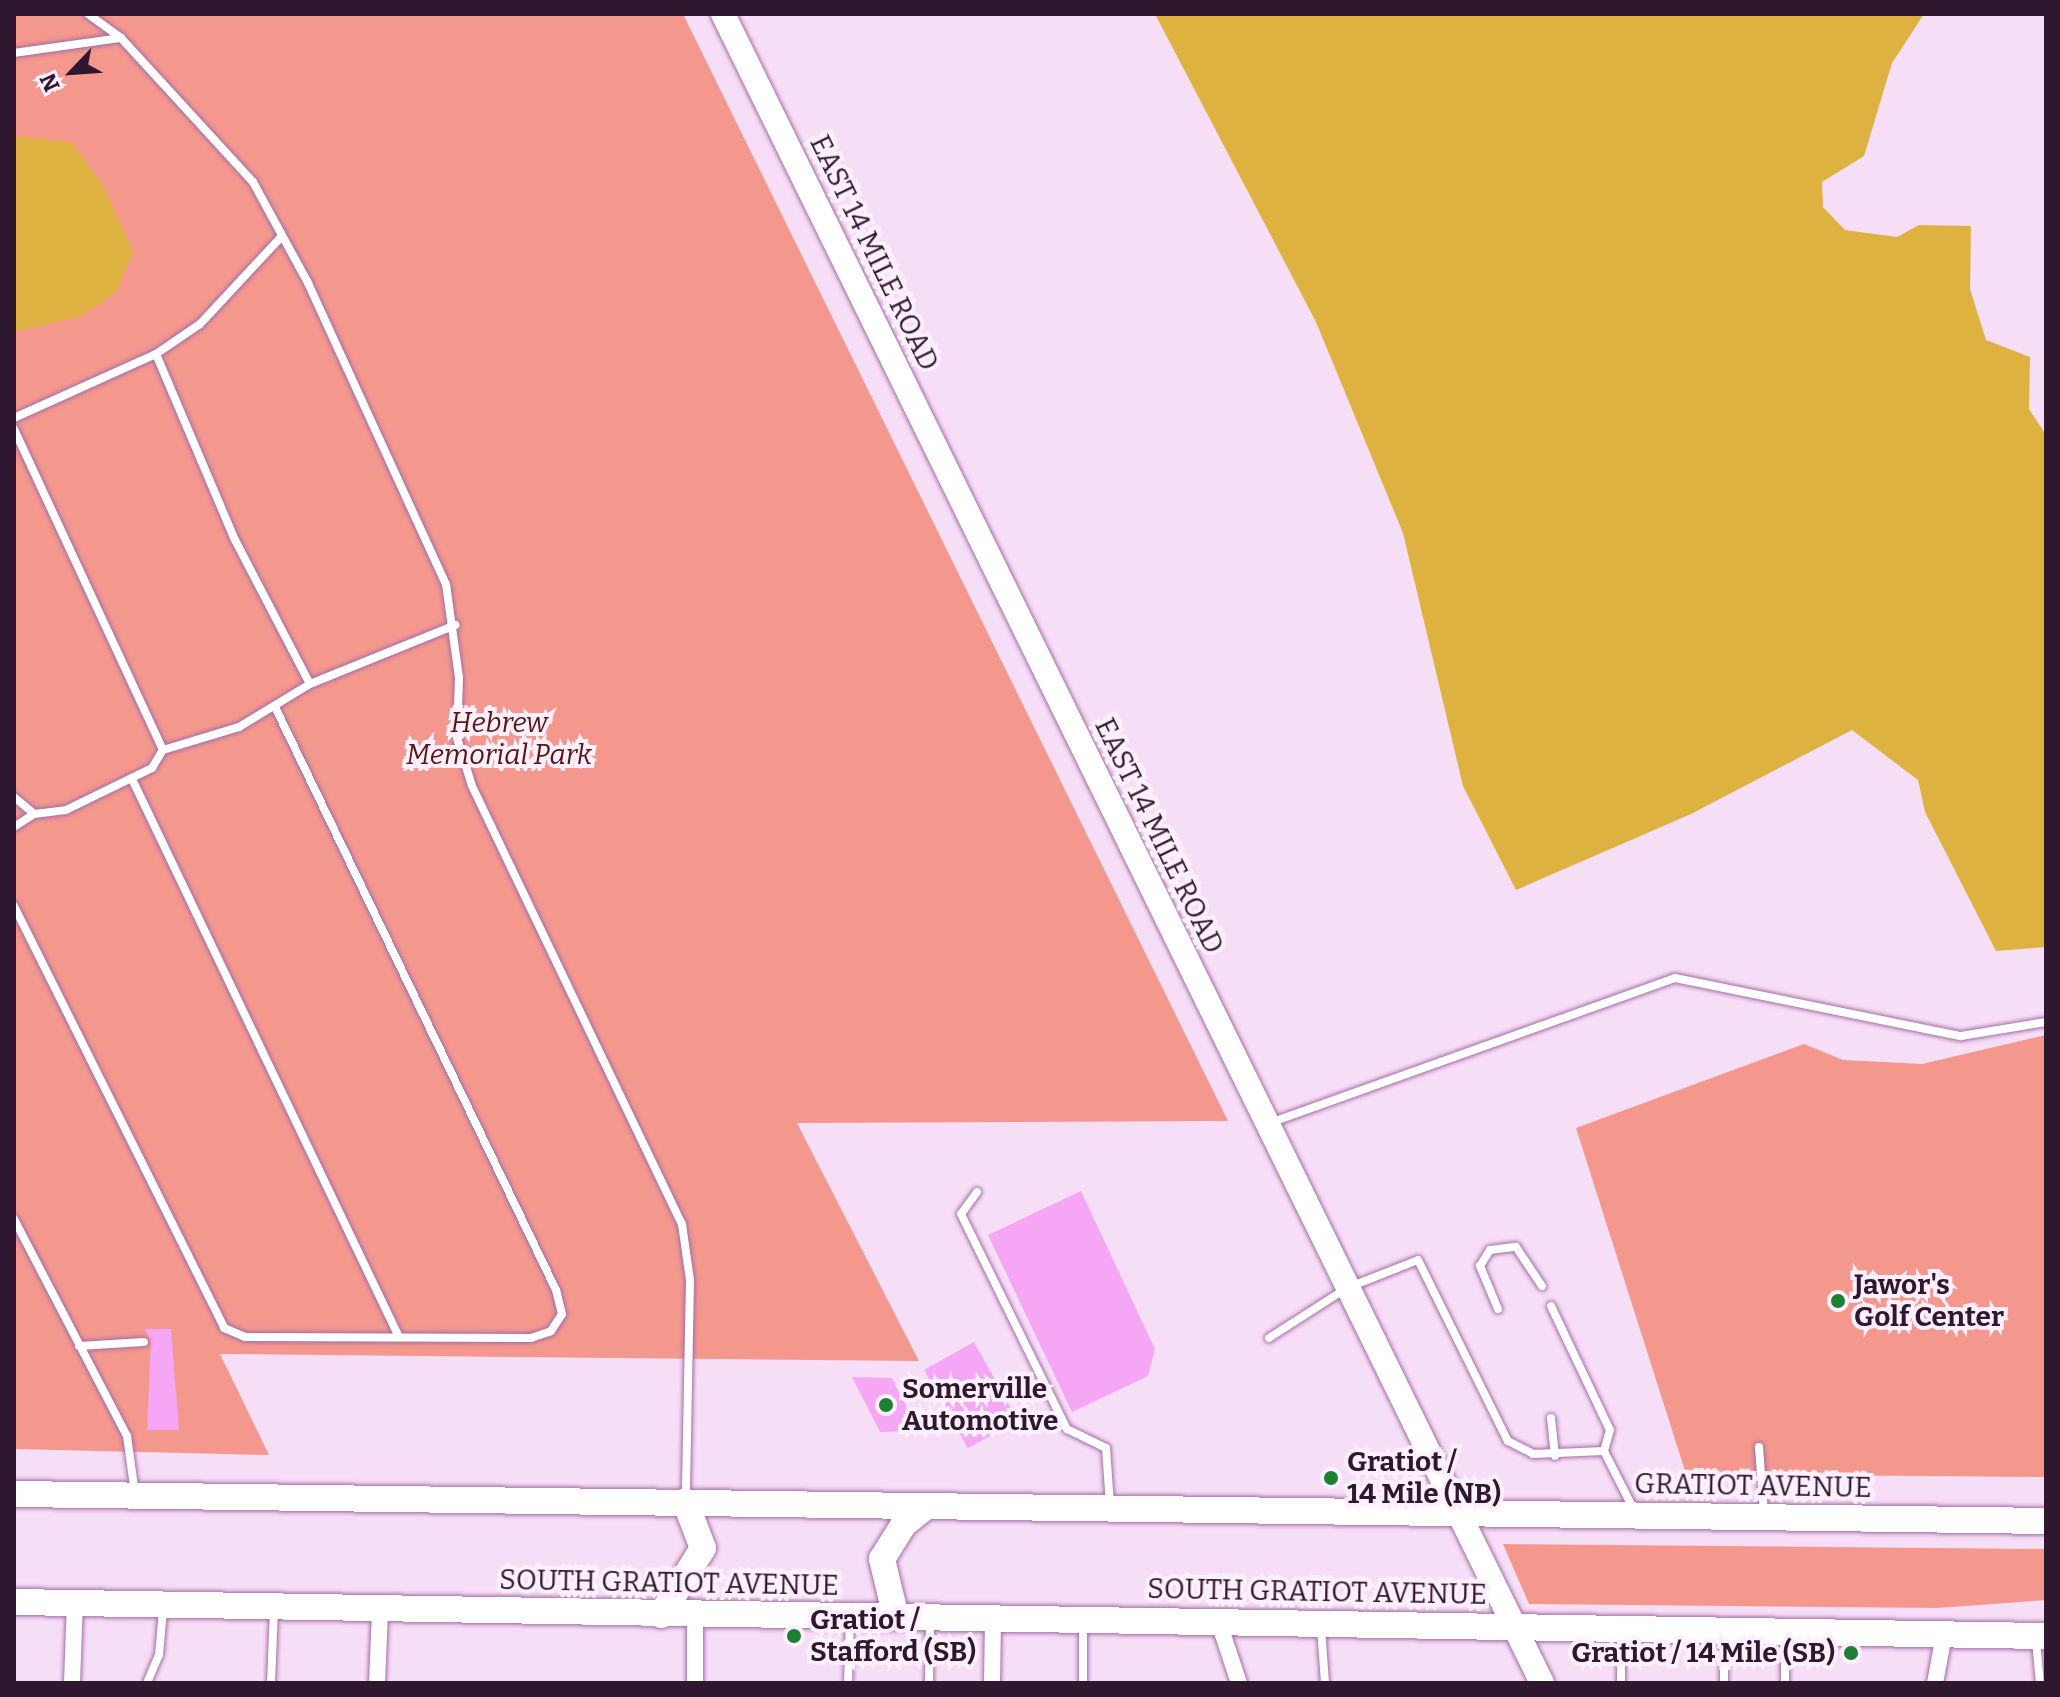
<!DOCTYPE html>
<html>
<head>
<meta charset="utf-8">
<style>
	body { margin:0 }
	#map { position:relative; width:2060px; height:1697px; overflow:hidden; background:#f7def7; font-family:Bitter,serif }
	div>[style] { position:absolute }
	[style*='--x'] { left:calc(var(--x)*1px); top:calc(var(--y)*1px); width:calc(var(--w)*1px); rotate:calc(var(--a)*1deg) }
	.green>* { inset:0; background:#f4988e }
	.water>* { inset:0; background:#deb241 }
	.building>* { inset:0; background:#f5a6f5; transform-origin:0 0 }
	.roads { filter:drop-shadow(0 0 2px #a66ca6) drop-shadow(0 0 2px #a66ca6) }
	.lane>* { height:8px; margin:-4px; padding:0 4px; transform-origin:4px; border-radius:4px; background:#fff }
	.street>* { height:16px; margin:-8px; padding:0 8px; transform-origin:8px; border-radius:8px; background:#fff }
	.secondary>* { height:24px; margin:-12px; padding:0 12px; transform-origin:12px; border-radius:12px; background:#fff }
	.primary>* { height:26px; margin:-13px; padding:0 13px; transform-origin:13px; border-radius:13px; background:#fff }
	.dots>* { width:22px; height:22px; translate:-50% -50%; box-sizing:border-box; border:4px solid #fdf0fc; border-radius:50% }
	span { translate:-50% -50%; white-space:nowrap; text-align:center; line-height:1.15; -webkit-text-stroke:8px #fdf0fc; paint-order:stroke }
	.street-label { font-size:28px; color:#2f172f }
	.park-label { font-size:28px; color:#5b1614; font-style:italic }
	.poi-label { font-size:28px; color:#2f172f; font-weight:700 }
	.left { translate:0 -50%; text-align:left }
	.right { translate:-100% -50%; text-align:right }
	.frame { position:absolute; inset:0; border:16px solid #2f172f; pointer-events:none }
	.north { position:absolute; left:32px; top:32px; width:80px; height:80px; -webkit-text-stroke:6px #fdf0fc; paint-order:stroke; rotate:245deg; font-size:22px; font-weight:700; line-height:32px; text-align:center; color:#2f172f }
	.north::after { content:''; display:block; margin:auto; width:28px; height:36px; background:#2f172f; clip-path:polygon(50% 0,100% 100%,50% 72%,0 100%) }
</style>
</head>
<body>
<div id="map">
	<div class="green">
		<div style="clip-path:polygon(14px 14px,683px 14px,1228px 1121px,797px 1123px,919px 1361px,220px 1354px,269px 1455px,14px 1449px)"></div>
		<div style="clip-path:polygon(2046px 1035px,2046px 1477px,1686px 1474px,1576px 1128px,1804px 1044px,1843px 1060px,1922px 1064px)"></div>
		<div style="clip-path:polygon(1503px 1544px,2046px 1549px,2046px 1600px,1938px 1608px,1529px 1604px)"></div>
	</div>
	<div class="water">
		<div style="clip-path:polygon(1155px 14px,1924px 14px,1892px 63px,1864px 156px,1822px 182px,1823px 207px,1845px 230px,1897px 237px,1919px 225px,1971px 226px,1970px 289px,1986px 340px,2030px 357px,2029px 409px,2046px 435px,2046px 947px,1996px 951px,1925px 812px,1918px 780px,1852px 730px,1691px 814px,1516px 890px,1463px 786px,1403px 533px,1316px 322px)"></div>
		<div style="clip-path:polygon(14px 136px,71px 142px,103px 185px,133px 252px,116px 292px,82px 316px,14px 332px)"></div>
	</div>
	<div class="building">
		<div style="clip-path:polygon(1081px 1191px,1155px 1349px,1148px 1376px,1072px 1412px,988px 1235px)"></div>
		<div style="clip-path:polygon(145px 1329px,171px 1329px,179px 1430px,147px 1430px,151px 1342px)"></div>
		<div style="left:974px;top:1342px;width:90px;height:57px;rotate:61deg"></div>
		<div style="clip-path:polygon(852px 1377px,892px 1378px,919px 1431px,880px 1432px)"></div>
	</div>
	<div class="roads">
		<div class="lane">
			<div style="--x:88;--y:14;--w:41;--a:36"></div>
			<div style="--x:121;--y:38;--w:195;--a:47.5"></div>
			<div style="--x:253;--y:182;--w:115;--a:61.4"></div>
			<div style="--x:308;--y:283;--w:331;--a:65.4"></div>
			<div style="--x:446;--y:584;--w:95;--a:82.1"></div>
			<div style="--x:459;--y:678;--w:60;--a:91.9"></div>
			<div style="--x:457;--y:738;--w:50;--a:72.6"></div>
			<div style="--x:472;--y:786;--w:486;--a:64.4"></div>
			<div style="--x:682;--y:1224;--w:57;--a:81.9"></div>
			<div style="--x:690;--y:1280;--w:216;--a:91.1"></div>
			<div style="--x:14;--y:53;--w:108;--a:-8"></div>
			<div style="--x:156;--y:354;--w:202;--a:67"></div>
			<div style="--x:235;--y:540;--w:162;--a:62.5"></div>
			<div style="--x:14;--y:418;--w:156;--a:-24.3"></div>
			<div style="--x:156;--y:354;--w:53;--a:-34.3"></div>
			<div style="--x:200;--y:324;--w:120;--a:-47"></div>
			<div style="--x:14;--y:429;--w:354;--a:65.1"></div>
			<div style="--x:132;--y:779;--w:619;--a:64.43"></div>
			<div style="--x:14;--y:797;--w:26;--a:40"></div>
			<div style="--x:34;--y:814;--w:32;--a:-7"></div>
			<div style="--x:66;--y:810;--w:96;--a:-26"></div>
			<div style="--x:152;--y:768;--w:21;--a:-59"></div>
			<div style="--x:163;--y:750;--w:79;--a:-16.8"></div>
			<div style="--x:239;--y:727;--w:83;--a:-31.2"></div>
			<div style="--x:310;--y:684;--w:157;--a:-22.1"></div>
			<div style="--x:14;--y:827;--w:24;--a:-33"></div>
			<div style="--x:14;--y:906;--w:471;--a:63.5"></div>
			<div style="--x:224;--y:1328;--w:23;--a:23"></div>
			<div style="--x:245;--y:1337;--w:286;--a:0.2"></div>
			<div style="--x:531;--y:1338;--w:21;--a:-19"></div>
			<div style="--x:551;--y:1331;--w:20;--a:-57"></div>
			<div style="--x:562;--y:1314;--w:25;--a:-104"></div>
			<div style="--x:556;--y:1290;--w:647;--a:-115.73"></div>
			<div style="--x:1270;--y:1123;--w:430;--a:-19.7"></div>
			<div style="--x:1675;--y:978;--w:292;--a:11.5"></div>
			<div style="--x:1961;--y:1036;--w:86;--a:-9.4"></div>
			<div style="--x:977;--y:1192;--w:27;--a:126"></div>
			<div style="--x:961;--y:1214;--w:240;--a:63.8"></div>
			<div style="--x:1067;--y:1429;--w:43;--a:26"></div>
			<div style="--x:1106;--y:1448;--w:57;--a:86"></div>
			<div style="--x:14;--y:1219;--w:245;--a:62.5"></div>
			<div style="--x:127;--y:1436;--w:59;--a:82.1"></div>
			<div style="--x:1551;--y:1306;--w:137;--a:64.6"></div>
			<div style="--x:1610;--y:1430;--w:22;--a:106"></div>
			<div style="--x:1498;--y:1309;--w:47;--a:-112.7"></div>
			<div style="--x:1480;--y:1266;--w:19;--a:-58"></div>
			<div style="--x:1490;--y:1250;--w:26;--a:-7"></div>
			<div style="--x:1516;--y:1247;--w:47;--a:56.3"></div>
			<div style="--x:1269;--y:1338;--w:93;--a:-32.7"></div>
			<div style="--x:1347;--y:1288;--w:76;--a:-21.5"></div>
			<div style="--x:1418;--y:1260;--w:202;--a:63.6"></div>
			<div style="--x:1508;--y:1441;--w:28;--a:27"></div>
			<div style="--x:1533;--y:1454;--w:71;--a:-2.4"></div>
			<div style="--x:1604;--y:1451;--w:68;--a:63.1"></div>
			<div style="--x:79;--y:1346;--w:65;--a:-3.5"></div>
			<div style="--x:1551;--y:1418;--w:38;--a:84"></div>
			<div style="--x:1759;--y:1447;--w:67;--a:85.7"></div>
			<div style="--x:1321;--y:1628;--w:55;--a:85.8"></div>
			<div style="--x:1724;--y:1636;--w:47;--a:90"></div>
			<div style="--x:2036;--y:1641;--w:42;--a:84.6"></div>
			<div style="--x:147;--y:1683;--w:30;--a:-67"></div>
			<div style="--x:159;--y:1655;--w:45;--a:-84.9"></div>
			<div style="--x:271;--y:1683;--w:74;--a:-87.7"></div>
			<div style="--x:848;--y:1683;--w:63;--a:-88.2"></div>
			<div style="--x:929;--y:1683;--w:63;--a:-89.1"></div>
			<div style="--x:1083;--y:1683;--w:59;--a:-90"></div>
			<div style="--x:1621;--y:1683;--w:48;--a:-90"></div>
			<div style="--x:1785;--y:1683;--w:47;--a:-90"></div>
		</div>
		<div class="street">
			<div style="--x:1219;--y:1623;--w:63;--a:71.6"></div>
			<div style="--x:72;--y:1683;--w:80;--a:-87.9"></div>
			<div style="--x:377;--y:1683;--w:73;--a:-87.6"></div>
			<div style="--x:695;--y:1683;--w:67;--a:-90"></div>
			<div style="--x:992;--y:1683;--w:64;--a:-89.1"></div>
			<div style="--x:1935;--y:1683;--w:49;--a:-79.4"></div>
		</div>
		<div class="secondary">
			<div style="--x:723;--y:14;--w:1859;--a:63.86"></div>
		</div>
		<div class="primary">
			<div style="--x:14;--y:1494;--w:2032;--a:0.76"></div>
			<div style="--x:14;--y:1602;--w:2032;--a:0.96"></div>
			<div style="--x:661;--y:1615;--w:79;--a:-57.9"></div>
			<div style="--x:703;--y:1548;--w:50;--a:-111"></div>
			<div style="--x:896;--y:1617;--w:60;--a:-103.6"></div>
			<div style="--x:882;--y:1559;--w:40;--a:-58"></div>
			<div style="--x:903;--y:1525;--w:28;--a:-39"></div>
		</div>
	</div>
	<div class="dots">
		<div style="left:1838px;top:1301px;background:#1c8033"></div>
		<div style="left:886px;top:1405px;background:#1c8033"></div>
		<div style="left:1331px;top:1478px;background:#1c8033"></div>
		<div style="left:794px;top:1636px;background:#1c8033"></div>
		<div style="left:1851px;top:1653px;background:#1c8033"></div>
	</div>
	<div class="street-label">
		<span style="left:874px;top:253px;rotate:64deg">EAST 14 MILE ROAD</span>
		<span style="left:1159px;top:836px;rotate:64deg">EAST 14 MILE ROAD</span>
		<span style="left:1753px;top:1486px;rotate:1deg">GRATIOT AVENUE</span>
		<span style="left:669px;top:1583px;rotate:1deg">SOUTH GRATIOT AVENUE</span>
		<span style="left:1317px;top:1592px;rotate:1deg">SOUTH GRATIOT AVENUE</span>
	</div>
	<div class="park-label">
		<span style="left:499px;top:739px">Hebrew<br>Memorial Park</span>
	</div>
	<div class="poi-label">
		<span class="left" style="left:1854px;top:1301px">Jawor's<br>Golf Center</span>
		<span class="left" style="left:902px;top:1405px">Somerville<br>Automotive</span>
		<span class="left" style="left:1347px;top:1478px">Gratiot /<br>14 Mile (NB)</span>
		<span class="left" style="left:810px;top:1636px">Gratiot /<br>Stafford (SB)</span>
		<span class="right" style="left:1835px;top:1653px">Gratiot / 14 Mile (SB)</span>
	</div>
	<div class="frame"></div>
	<div class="north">N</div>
</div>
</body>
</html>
